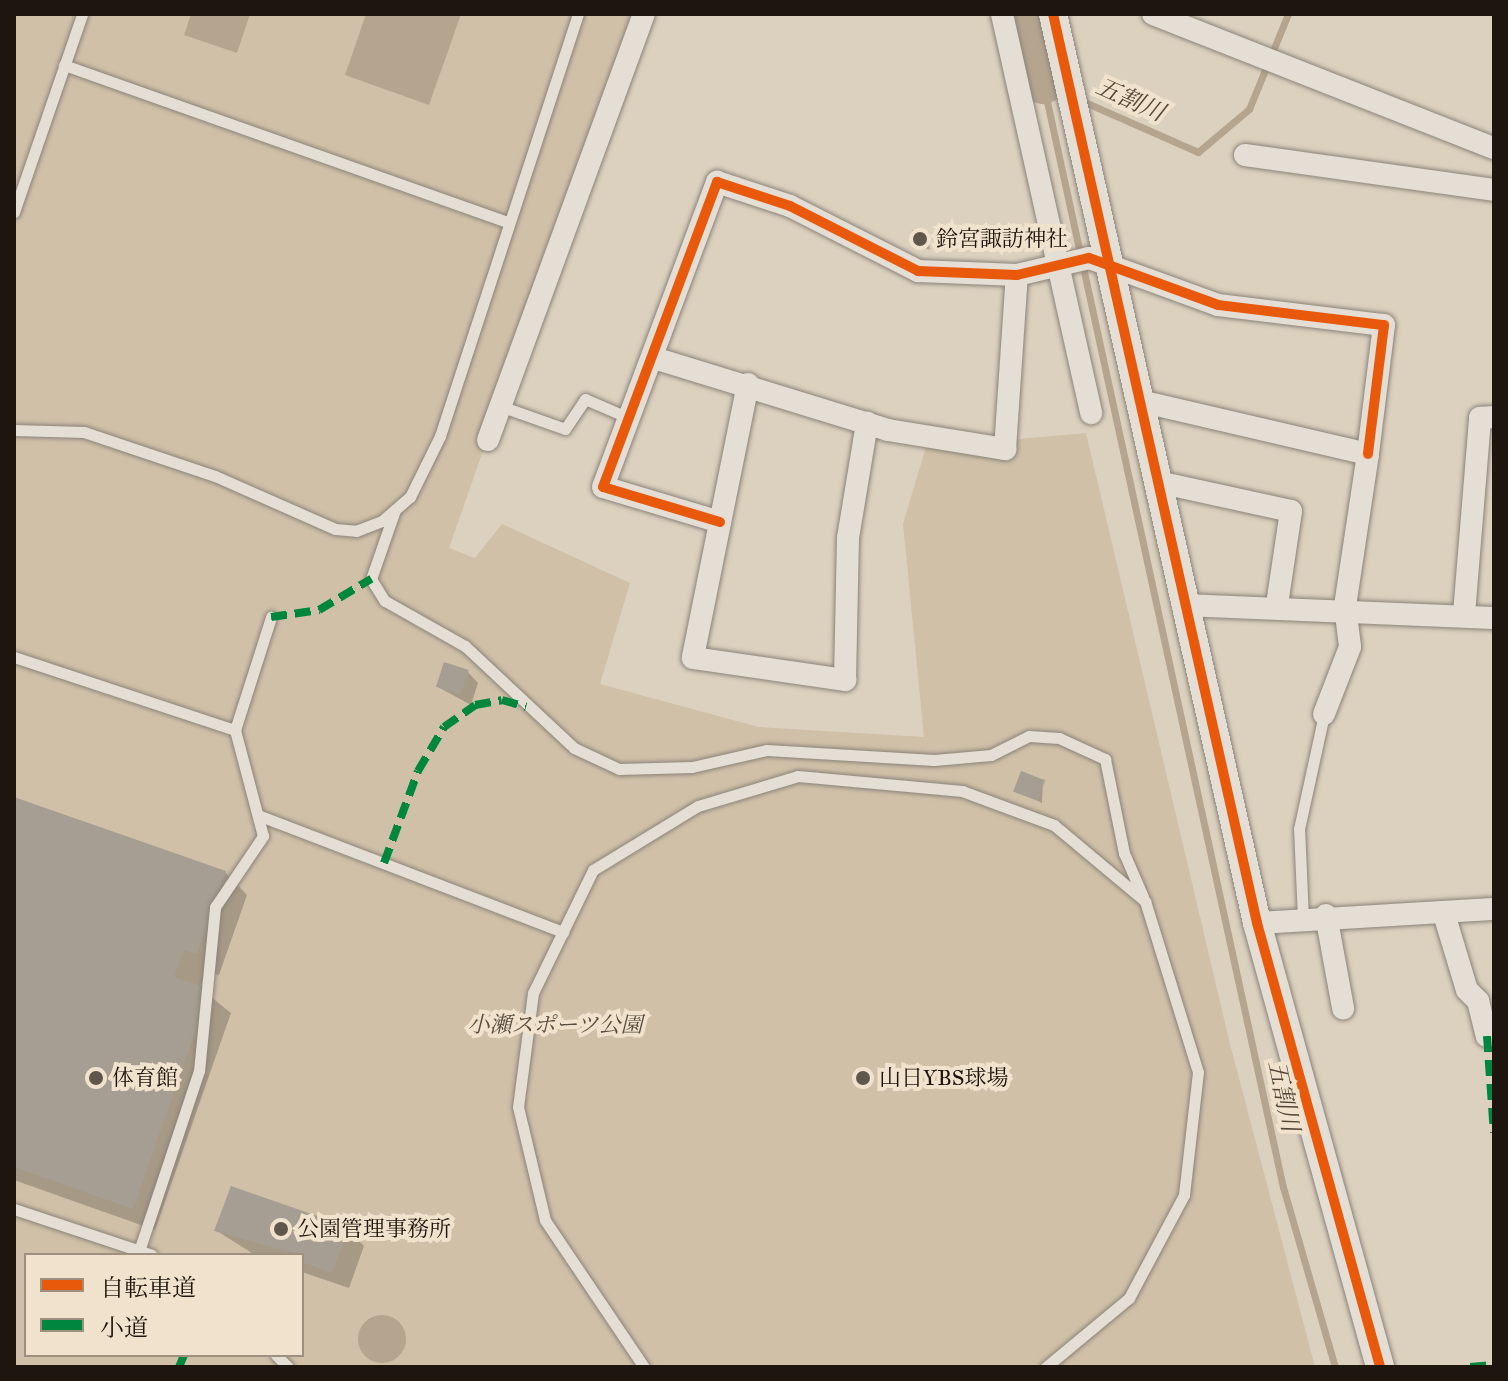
<!DOCTYPE html>
<html>
<head>
<meta charset="utf-8">
<style>
	body { margin:0 }
	#map { position:relative; width:1508px; height:1381px; overflow:hidden; background:#dcd0bf; font-family:"IM FELL Great Primer","Noto Serif JP",serif }
	div>[style] { position:absolute }
	[style*='--x'] { left:calc(var(--x)*1px); top:calc(var(--y)*1px); width:calc(var(--w)*1px); rotate:calc(var(--a)*1deg) }
	.green>* { inset:0; background:#d0c0a8 }
	.water>* { inset:0; background:#b5a58f }
	.round { border-radius:50% }
	.shadow>* { inset:0; background:#0003 }
	.stream>* { height:7px; margin:-3.5px; padding:0 3.5px; transform-origin:3.5px; border-radius:3.5px; background:#b5a58f }
	.river>* { height:42px; margin:-21px; padding:0 21px; transform-origin:21px; border-radius:21px; background:#b5a58f }
	.building>* { inset:0; background:#a79e93; transform-origin:0 0 }
	.roads { filter:drop-shadow(0 0 2px #8b8379) drop-shadow(0 0 2px #8b8379) }
	.service>* { height:11px; margin:-5.5px; padding:0 5.5px; transform-origin:5.5px; border-radius:5.5px; background:#e4ded5 }
	.minor>* { height:22px; margin:-11px; padding:0 11px; transform-origin:11px; border-radius:11px; background:#e4ded5 }
	.tertiary>* { height:28px; margin:-14px; padding:0 14px; transform-origin:14px; border-radius:14px; background:#e4ded5 }
	.quiet>* { height:8px; margin-top:-4px; transform-origin:0; background:repeating-linear-gradient(90deg,#00873e 0 16px,transparent 0 24px) }
	.cycleway>* { height:10px; margin:-5px; padding:0 5px; transform-origin:5px; border-radius:5px; background:#e8590c }
	.dots>* { width:22px; height:22px; translate:-50% -50%; box-sizing:border-box; border:4px solid #f1e2cd; border-radius:50% }
	span { translate:-50% -50%; white-space:nowrap; text-align:center; line-height:1.15; -webkit-text-stroke:8px #f1e2cd; paint-order:stroke }
	.poi-label { font-size:22px; color:#1e150e }
	.left { translate:0 -50%; text-align:left }
	.park-label { font-size:22px; color:#594c3e; font-style:italic }
	.water-label { font-size:24px; color:#544739; font-style:italic }
	.frame { position:absolute; inset:0; border:16px solid #1e150e; pointer-events:none }
	.legend { position:absolute; left:24px; top:1253px; width:280px; height:104px; box-sizing:border-box; background:#f1e2cd; border:2px solid #9d9081; margin:0; padding:10px 14px; list-style:none; font-size:24px; color:#1e150e }
	.legend li { display:flex; align-items:center; gap:16px; height:40px }
	.legend b { width:40px; border:2px solid #9d9081 }
</style>
</head>
<body>
<div id="map">
	<div class="green">
		<div style="clip-path:polygon(evenodd,14px 14px,636px 14px,449px 548px,475px 558px,502px 524px,630px 583px,600px 684px,759px 727px,924px 737px,903px 524px,926px 447px,1086px 433px,1230px 1044px,1315px 1367px,14px 1367px,14px 14px,26px 1255px,302px 1255px,302px 1355px,26px 1355px,26px 1255px)"></div>
	</div>
	<div class="water">
		<div style="clip-path:polygon(191px 14px,250px 14px,237px 53px,184px 35px)"></div>
		<div style="clip-path:polygon(366px 14px,461px 14px,429px 105px,345px 75px)"></div>
		<div class="round" style="left:358px;top:1315px;width:48px;height:48px"></div>
	</div>
	<div class="shadow">
		<div style="clip-path:polygon(928px 234px,930px 250px,911px 243px)"></div>
		<div style="clip-path:polygon(468px 672px,478px 683px,471px 705px,438px 687px)"></div>
		<div style="clip-path:polygon(1043px 781px,1042px 803px,1016px 790px)"></div>
		<div style="clip-path:polygon(14px 799px,225px 872px,247px 895px,219px 975px,206px 971px,200px 988px,231px 1013px,155px 1230px,14px 1180px)"></div>
		<div style="clip-path:polygon(347px 1229px,364px 1246px,349px 1288px,302px 1272px,302px 1255px,255px 1255px,217px 1231px)"></div>
	</div>
	<div class="stream">
		<div style="--x:1062;--y:91;--w:21;--a:-157"></div>
		<div style="--x:1043;--y:83;--w:1130;--a:77.74"></div>
		<div style="--x:1283;--y:1187;--w:187;--a:73.9"></div>
		<div style="--x:1080;--y:100;--w:129;--a:23.8"></div>
		<div style="--x:1198;--y:152;--w:67;--a:-40.1"></div>
		<div style="--x:1249;--y:109;--w:103;--a:-67.7"></div>
	</div>
	<div class="river">
		<div style="--x:1027;--y:14;--w:71;--a:76.9"></div>
	</div>
	<div class="building">
		<div style="left:912px;top:230px;width:17px;height:14px;rotate:7deg"></div>
		<div style="left:444px;top:662px;width:26px;height:26px;rotate:18deg"></div>
		<div style="left:1021px;top:771px;width:26px;height:22px;rotate:21deg"></div>
		<div style="clip-path:polygon(14px 797px,226px 871px,197px 954px,184px 950px,174px 977px,210px 989px,133px 1209px,14px 1167px)"></div>
		<div style="clip-path:polygon(231px 1186px,349px 1227px,332px 1273px,302px 1262px,302px 1255px,214px 1231px)"></div>
	</div>
	<div class="roads">
		<div class="service">
			<div style="--x:64;--y:65;--w:470;--a:19.5"></div>
			<div style="--x:14;--y:212;--w:209;--a:-71"></div>
			<div style="--x:503;--y:407;--w:66;--a:19.5"></div>
			<div style="--x:565;--y:429;--w:36;--a:-56"></div>
			<div style="--x:585;--y:399;--w:48;--a:23.4"></div>
			<div style="--x:14;--y:430;--w:70;--a:1.6"></div>
			<div style="--x:84;--y:432;--w:138;--a:18.6"></div>
			<div style="--x:215;--y:476;--w:131;--a:23.8"></div>
			<div style="--x:335;--y:529;--w:21;--a:5"></div>
			<div style="--x:356;--y:531;--w:28;--a:-21"></div>
			<div style="--x:382;--y:521;--w:37;--a:-41"></div>
			<div style="--x:410;--y:497;--w:68;--a:-63.8"></div>
			<div style="--x:440;--y:436;--w:444;--a:-71.9"></div>
			<div style="--x:395;--y:510;--w:73;--a:109.2"></div>
			<div style="--x:371;--y:579;--w:26;--a:58"></div>
			<div style="--x:385;--y:601;--w:92;--a:29.4"></div>
			<div style="--x:465;--y:646;--w:149;--a:43.1"></div>
			<div style="--x:574;--y:748;--w:50;--a:25"></div>
			<div style="--x:619;--y:769;--w:73;--a:-1.6"></div>
			<div style="--x:692;--y:767;--w:77;--a:-12.8"></div>
			<div style="--x:767;--y:750;--w:167;--a:3.4"></div>
			<div style="--x:934;--y:760;--w:57;--a:-5"></div>
			<div style="--x:991;--y:755;--w:42;--a:-26.6"></div>
			<div style="--x:1029;--y:736;--w:30;--a:4"></div>
			<div style="--x:1059;--y:738;--w:51;--a:24.5"></div>
			<div style="--x:1105;--y:759;--w:96;--a:78.6"></div>
			<div style="--x:1124;--y:853;--w:48;--a:66.6"></div>
			<div style="--x:14;--y:657;--w:233;--a:18.3"></div>
			<div style="--x:258;--y:815;--w:327;--a:21"></div>
			<div style="--x:1303;--y:919;--w:90;--a:-92.5"></div>
			<div style="--x:1299;--y:829;--w:118;--a:-77.7"></div>
			<div style="--x:14;--y:1209;--w:145;--a:18.4"></div>
			<div style="--x:139;--y:1251;--w:190;--a:-71.6"></div>
			<div style="--x:199;--y:1071;--w:165;--a:-84.4"></div>
			<div style="--x:215;--y:907;--w:86;--a:-55.9"></div>
			<div style="--x:263;--y:836;--w:110;--a:-104.8"></div>
			<div style="--x:235;--y:730;--w:119;--a:-72.3"></div>
			<div style="--x:276;--y:1355;--w:17;--a:45"></div>
			<div style="--x:644;--y:1367;--w:177;--a:-124"></div>
			<div style="--x:545;--y:1220;--w:116;--a:-103.4"></div>
			<div style="--x:518;--y:1107;--w:115;--a:-82.5"></div>
			<div style="--x:533;--y:993;--w:137;--a:-64"></div>
			<div style="--x:593;--y:870;--w:123;--a:-31.4"></div>
			<div style="--x:698;--y:806;--w:104;--a:-16.7"></div>
			<div style="--x:798;--y:776;--w:165;--a:5.2"></div>
			<div style="--x:962;--y:791;--w:98;--a:20.3"></div>
			<div style="--x:1054;--y:825;--w:119;--a:39.9"></div>
			<div style="--x:1145;--y:901;--w:179;--a:72.8"></div>
			<div style="--x:1198;--y:1072;--w:124;--a:96.5"></div>
			<div style="--x:1184;--y:1195;--w:117;--a:118.1"></div>
			<div style="--x:1129;--y:1298;--w:108;--a:140.3"></div>
		</div>
		<div class="minor">
			<div style="--x:1002;--y:14;--w:409;--a:77.4"></div>
			<div style="--x:1153;--y:14;--w:366;--a:21.5"></div>
			<div style="--x:1245;--y:155;--w:251;--a:8"></div>
			<div style="--x:654;--y:358;--w:245;--a:17.1"></div>
			<div style="--x:888;--y:430;--w:119;--a:9.2"></div>
			<div style="--x:1005;--y:449;--w:174;--a:-86.1"></div>
			<div style="--x:748;--y:384;--w:279;--a:101.4"></div>
			<div style="--x:693;--y:658;--w:154;--a:8.2"></div>
			<div style="--x:845;--y:680;--w:142;--a:-88.8"></div>
			<div style="--x:848;--y:538;--w:117;--a:-80.6"></div>
			<div style="--x:1140;--y:401;--w:234;--a:13.1"></div>
			<div style="--x:1368;--y:454;--w:154;--a:98.6"></div>
			<div style="--x:1345;--y:606;--w:41;--a:83"></div>
			<div style="--x:1350;--y:647;--w:72;--a:111.2"></div>
			<div style="--x:488;--y:440;--w:454;--a:-69.9"></div>
			<div style="--x:1158;--y:482;--w:136;--a:12.3"></div>
			<div style="--x:1291;--y:511;--w:95;--a:98.5"></div>
			<div style="--x:720;--y:522;--w:122;--a:-163.3"></div>
			<div style="--x:603;--y:487;--w:326;--a:-69.5"></div>
			<div style="--x:717;--y:182;--w:77;--a:18.2"></div>
			<div style="--x:790;--y:206;--w:144;--a:26.9"></div>
			<div style="--x:918;--y:271;--w:99;--a:2.3"></div>
			<div style="--x:1017;--y:275;--w:74;--a:-13.3"></div>
			<div style="--x:1089;--y:258;--w:137;--a:20"></div>
			<div style="--x:1218;--y:305;--w:167;--a:6.9"></div>
			<div style="--x:1384;--y:325;--w:130;--a:97.1"></div>
			<div style="--x:1183;--y:605;--w:311;--a:2.4"></div>
			<div style="--x:1464;--y:614;--w:197;--a:-85.3"></div>
			<div style="--x:1480;--y:418;--w:14;--a:-4"></div>
			<div style="--x:1444;--y:914;--w:79;--a:73.2"></div>
			<div style="--x:1467;--y:990;--w:16;--a:45"></div>
			<div style="--x:1478;--y:1001;--w:36;--a:76"></div>
			<div style="--x:1487;--y:1036;--w:7;--a:-8"></div>
			<div style="--x:1326;--y:915;--w:95;--a:79.6"></div>
			<div style="--x:1257;--y:923;--w:237;--a:-3.4"></div>
		</div>
		<div class="tertiary">
			<div style="--x:1053;--y:14;--w:932;--a:77.35"></div>
			<div style="--x:1257;--y:923;--w:461;--a:74.5"></div>
		</div>
	</div>
	<div class="quiet">
		<div style="--x:271;--y:617;--w:49;--a:-8.3"></div>
		<div style="--x:319;--y:610;--w:61;--a:-30.8"></div>
		<div style="--x:384;--y:863;--w:98;--a:-69.7"></div>
		<div style="--x:418;--y:771;--w:51;--a:-59.4"></div>
		<div style="--x:444;--y:727;--w:38;--a:-35"></div>
		<div style="--x:475;--y:705;--w:27;--a:-10"></div>
		<div style="--x:502;--y:700;--w:25;--a:16"></div>
		<div style="--x:1487;--y:1036;--w:97;--a:85.9"></div>
		<div style="--x:179;--y:1367;--w:13;--a:-67"></div>
		<div style="--x:1470;--y:1367;--w:24;--a:-5"></div>
	</div>
	<div class="cycleway">
		<div style="--x:1053;--y:14;--w:932;--a:77.35"></div>
		<div style="--x:1257;--y:923;--w:461;--a:74.5"></div>
		<div style="--x:720;--y:522;--w:122;--a:-163.3"></div>
		<div style="--x:603;--y:487;--w:326;--a:-69.5"></div>
		<div style="--x:717;--y:182;--w:77;--a:18.2"></div>
		<div style="--x:790;--y:206;--w:144;--a:26.9"></div>
		<div style="--x:918;--y:271;--w:99;--a:2.3"></div>
		<div style="--x:1017;--y:275;--w:74;--a:-13.3"></div>
		<div style="--x:1089;--y:258;--w:137;--a:20"></div>
		<div style="--x:1218;--y:305;--w:167;--a:6.9"></div>
		<div style="--x:1384;--y:325;--w:130;--a:97.1"></div>
	</div>
	<div class="dots">
		<div style="left:920px;top:239px;background:#60564c"></div>
		<div style="left:96px;top:1078px;background:#60564c"></div>
		<div style="left:863px;top:1078px;background:#60564c"></div>
		<div style="left:281px;top:1229px;background:#60564c"></div>
	</div>
	<div class="poi-label">
		<span class="left" style="left:936px;top:239px">鈴宮諏訪神社</span>
		<span class="left" style="left:112px;top:1078px">体育館</span>
		<span class="left" style="left:879px;top:1078px">山日YBS球場</span>
		<span class="left" style="left:297px;top:1229px">公園管理事務所</span>
	</div>
	<div class="park-label">
		<span style="left:555px;top:1025px">小瀬スポーツ公園</span>
	</div>
	<div class="water-label">
		<span style="left:1130px;top:100px;rotate:24deg">五割川</span>
		<span style="left:1283px;top:1096px;rotate:78deg">五割川</span>
	</div>
	<div class="frame"></div>
	<ul class="legend">
	<li><b style="height:10px;background:#e8590c"></b>自転車道</li>
	<li><b style="height:10px;background:#00873e"></b>小道</li>
	</ul>
</div>
</body>
</html>
